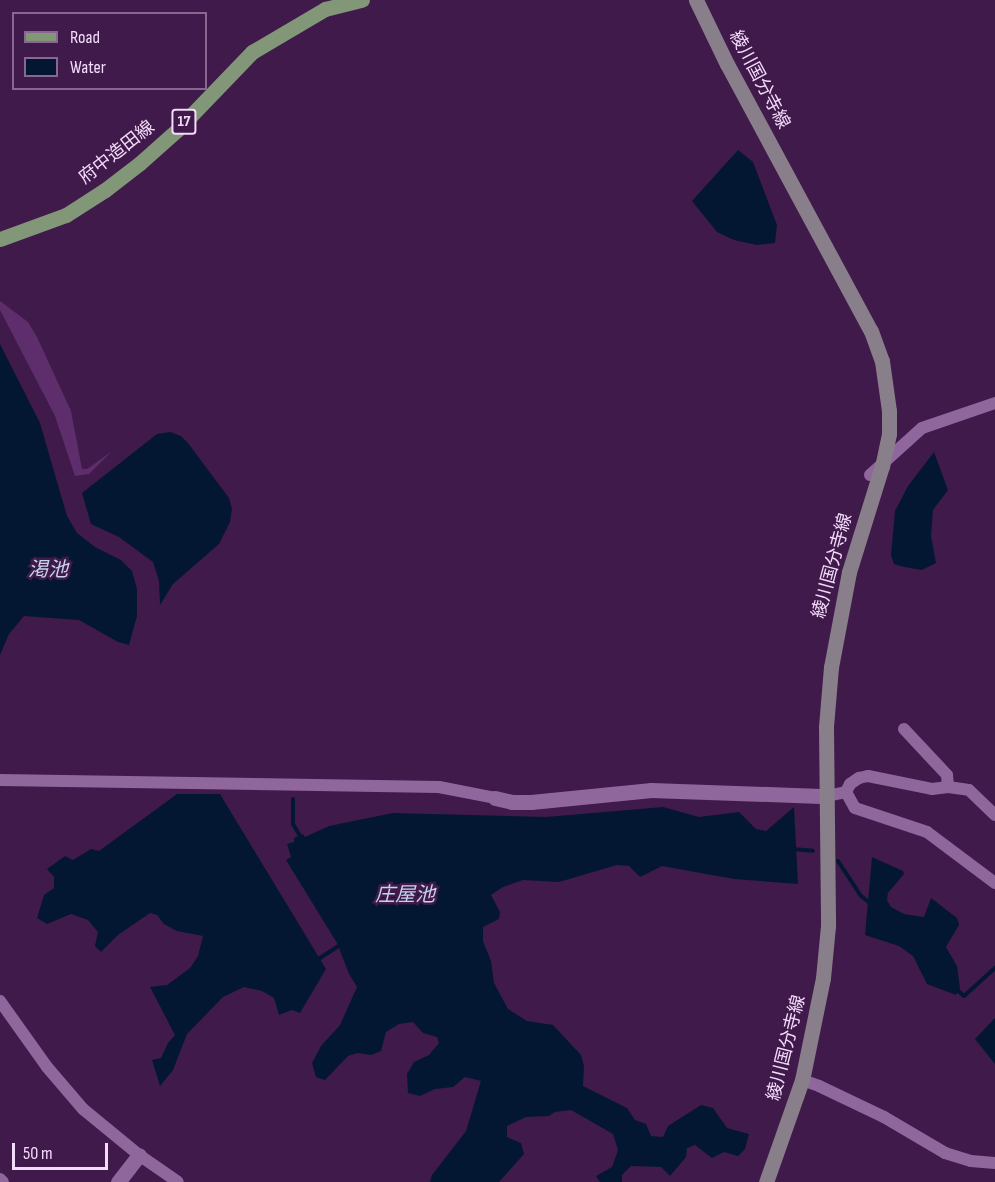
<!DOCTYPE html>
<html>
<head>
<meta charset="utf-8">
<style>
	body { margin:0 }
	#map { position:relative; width:995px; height:1182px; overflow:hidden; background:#401a4b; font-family:"Sofia Sans Condensed","Noto Sans JP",sans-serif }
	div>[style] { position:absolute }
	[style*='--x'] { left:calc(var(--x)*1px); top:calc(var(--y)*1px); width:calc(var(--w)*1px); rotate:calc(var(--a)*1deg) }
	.green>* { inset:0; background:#5d2e6b }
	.water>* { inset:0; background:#041732 }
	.stream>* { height:4px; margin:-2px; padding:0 2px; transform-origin:2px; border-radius:2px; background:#041732 }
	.minor>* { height:12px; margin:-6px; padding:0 6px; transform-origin:6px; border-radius:6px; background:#90679d }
	.tertiary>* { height:15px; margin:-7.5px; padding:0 7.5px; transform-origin:7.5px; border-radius:7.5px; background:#90679d }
	.secondary>* { height:15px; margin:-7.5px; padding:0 7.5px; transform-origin:7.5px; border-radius:7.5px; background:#887f8a }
	.primary>* { height:15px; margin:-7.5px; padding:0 7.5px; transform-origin:7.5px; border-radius:7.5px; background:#819778 }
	span { translate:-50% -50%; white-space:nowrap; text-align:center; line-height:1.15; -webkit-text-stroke:5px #401a4b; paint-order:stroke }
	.shield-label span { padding:2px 4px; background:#401a4b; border:2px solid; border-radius:4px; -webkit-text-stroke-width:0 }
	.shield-label { font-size:16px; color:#f3dcfa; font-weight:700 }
	.street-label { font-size:18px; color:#f3dcfa }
	.water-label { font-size:20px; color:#c4d4eb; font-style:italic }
	.legend { position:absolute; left:12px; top:12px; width:195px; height:78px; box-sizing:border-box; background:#401a4b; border:2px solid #886891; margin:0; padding:8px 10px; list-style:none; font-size:18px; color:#f3dcfa }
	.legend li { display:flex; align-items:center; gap:12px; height:30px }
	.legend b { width:30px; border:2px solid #886891 }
	.scale { position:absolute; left:12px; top:1143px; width:96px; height:27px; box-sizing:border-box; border:3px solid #f3dcfa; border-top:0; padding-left:8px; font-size:18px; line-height:21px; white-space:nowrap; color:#f3dcfa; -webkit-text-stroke:4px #401a4b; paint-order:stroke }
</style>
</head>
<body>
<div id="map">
	<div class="green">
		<div style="clip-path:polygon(0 301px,28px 322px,37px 337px,71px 411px,82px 469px,87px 469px,111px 452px,89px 474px,75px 476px,55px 416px,0 310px)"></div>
	</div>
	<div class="water">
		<div style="clip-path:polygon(738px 150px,753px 162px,777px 225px,775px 243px,757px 245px,734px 240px,717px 232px,692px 201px)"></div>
		<div style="clip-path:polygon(0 344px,40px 423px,67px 516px,77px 533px,95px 547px,121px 560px,132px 571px,137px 589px,137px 616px,129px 645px,118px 642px,79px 620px,24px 616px,9px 634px,0 655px)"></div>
		<div style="clip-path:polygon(170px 432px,181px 436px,188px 443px,229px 498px,232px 509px,230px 522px,219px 544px,173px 584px,160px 605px,159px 581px,153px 562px,119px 537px,91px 524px,82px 493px,157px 434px)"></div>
		<div style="clip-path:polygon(934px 452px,948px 490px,933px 510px,931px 536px,936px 563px,922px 570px,904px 567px,894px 564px,891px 555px,895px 511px,908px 486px)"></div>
		<div style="clip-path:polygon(177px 794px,220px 794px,326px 969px,300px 1013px,292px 1010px,279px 1015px,274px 998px,262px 991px,244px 987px,223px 997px,187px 1034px,173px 1070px,160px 1086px,152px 1060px,161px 1058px,168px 1043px,175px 1035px,150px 987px,167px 985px,190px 968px,198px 956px,203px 936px,177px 931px,164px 924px,157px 915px,150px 913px,118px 935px,101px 952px,95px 946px,98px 932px,88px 920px,71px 914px,47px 924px,37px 918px,44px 895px,54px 888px,54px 877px,47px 869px,65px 856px,73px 860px,91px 849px,99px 851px)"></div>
		<div style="clip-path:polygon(663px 807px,699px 817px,739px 812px,756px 829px,766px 831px,794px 807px,798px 884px,734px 879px,662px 866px,640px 877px,629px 866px,617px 865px,559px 882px,523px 880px,503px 887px,491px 895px,500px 912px,499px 919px,483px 927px,483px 941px,491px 961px,494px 983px,508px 1009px,527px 1021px,553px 1025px,581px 1055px,584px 1066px,583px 1086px,627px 1108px,635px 1120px,646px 1124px,651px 1136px,663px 1137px,668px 1126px,701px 1105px,713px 1108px,727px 1128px,749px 1134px,745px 1149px,738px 1156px,724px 1152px,712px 1158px,695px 1145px,687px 1148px,686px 1157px,670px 1176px,661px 1167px,631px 1166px,622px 1175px,622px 1182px,600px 1182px,596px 1176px,612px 1167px,618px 1150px,613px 1134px,571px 1110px,555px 1112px,549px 1116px,526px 1117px,507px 1126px,507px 1137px,521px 1143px,524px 1154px,499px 1182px,430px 1182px,432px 1175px,466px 1131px,481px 1081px,465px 1077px,453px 1087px,435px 1089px,420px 1096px,408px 1093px,407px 1074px,414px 1062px,429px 1055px,439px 1043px,437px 1037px,423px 1033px,413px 1022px,399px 1024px,386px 1032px,381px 1051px,371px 1055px,358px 1053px,348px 1056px,325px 1080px,316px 1077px,312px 1063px,321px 1046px,340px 1025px,357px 987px,349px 974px,337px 943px,286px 860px,291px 857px,287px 844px,294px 842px,294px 838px,303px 834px,305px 837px,329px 826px,393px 813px,546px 817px)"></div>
		<div style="clip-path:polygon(872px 857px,903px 871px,904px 874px,888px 893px,887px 900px,891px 907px,904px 914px,924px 917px,931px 898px,957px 918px,959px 925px,946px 947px,957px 966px,960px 988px,956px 995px,927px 984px,913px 956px,899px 946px,865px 935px)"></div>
		<div style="clip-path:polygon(995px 1018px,995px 1064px,975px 1039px)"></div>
	</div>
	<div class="stream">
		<div style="--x:293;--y:799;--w:25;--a:90"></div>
		<div style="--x:293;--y:824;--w:16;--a:60"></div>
		<div style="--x:792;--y:849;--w:21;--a:5"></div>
		<div style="--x:838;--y:861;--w:42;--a:56.7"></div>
		<div style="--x:861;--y:896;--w:11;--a:38"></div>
		<div style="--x:317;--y:960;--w:27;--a:-33"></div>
		<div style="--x:955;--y:988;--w:12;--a:42"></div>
		<div style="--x:964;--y:996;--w:42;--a:-42.1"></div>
	</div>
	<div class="minor">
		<div style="--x:870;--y:475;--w:70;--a:-42.1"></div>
		<div style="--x:922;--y:428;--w:77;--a:-18.9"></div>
		<div style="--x:904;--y:729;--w:63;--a:46.9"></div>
		<div style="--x:947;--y:775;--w:12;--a:85"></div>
		<div style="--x:0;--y:780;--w:439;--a:0.9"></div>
		<div style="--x:439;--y:787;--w:57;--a:11.1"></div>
		<div style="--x:846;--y:792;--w:18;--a:61"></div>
		<div style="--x:855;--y:808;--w:76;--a:18.4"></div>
		<div style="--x:927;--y:832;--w:85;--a:36.9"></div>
		<div style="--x:827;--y:796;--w:19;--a:-12"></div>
		<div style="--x:846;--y:792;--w:9;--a:-63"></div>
		<div style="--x:850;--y:784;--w:11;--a:-34"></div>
		<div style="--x:859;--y:778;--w:9;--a:-13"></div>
		<div style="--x:868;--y:776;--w:65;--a:11.5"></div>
		<div style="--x:932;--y:789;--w:16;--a:-7"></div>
		<div style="--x:948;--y:787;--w:21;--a:8"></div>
		<div style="--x:969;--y:790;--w:36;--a:44"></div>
		<div style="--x:0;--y:1001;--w:81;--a:54.5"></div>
		<div style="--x:47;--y:1067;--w:55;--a:49.4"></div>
		<div style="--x:83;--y:1109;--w:72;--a:39.4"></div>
		<div style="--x:139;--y:1155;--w:47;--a:34.7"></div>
		<div style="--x:802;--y:1080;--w:18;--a:19"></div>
		<div style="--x:819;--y:1086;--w:72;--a:25.5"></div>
		<div style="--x:884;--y:1117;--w:71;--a:30.5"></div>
		<div style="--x:945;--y:1153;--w:27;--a:17"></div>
		<div style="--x:971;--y:1161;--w:24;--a:5"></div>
		<div style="--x:0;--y:1179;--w:4;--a:45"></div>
	</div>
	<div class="tertiary">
		<div style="--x:495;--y:798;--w:17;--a:13"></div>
		<div style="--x:512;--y:802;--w:19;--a:0"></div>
		<div style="--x:531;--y:802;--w:121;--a:-5.7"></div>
		<div style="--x:651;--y:790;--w:176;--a:2"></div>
		<div style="--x:118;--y:1182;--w:34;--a:-52"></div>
	</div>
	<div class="secondary">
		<div style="--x:696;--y:0;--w:71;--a:64.2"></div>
		<div style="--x:727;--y:64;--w:303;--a:61.7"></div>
		<div style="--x:871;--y:331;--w:32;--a:70"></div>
		<div style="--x:882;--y:361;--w:50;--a:82"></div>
		<div style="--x:889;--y:411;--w:23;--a:90"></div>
		<div style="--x:889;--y:434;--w:33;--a:102"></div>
		<div style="--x:882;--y:466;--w:111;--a:107.3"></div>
		<div style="--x:849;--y:572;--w:97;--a:100.7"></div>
		<div style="--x:831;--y:667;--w:60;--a:94.8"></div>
		<div style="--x:826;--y:727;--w:199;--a:89.4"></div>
		<div style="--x:828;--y:926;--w:52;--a:95.5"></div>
		<div style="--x:823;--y:978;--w:104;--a:101.6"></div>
		<div style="--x:802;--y:1080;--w:108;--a:109.4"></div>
	</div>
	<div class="primary">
		<div style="--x:0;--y:239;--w:70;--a:-20"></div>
		<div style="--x:66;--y:215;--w:46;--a:-32.7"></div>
		<div style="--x:105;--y:190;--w:44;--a:-37.6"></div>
		<div style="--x:140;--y:163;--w:50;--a:-41.7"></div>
		<div style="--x:177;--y:130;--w:108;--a:-46.1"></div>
		<div style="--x:252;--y:52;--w:85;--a:-30.5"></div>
		<div style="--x:325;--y:9;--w:38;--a:-14"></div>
	</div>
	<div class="shield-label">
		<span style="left:184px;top:122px">17</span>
	</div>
	<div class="street-label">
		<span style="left:759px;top:80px;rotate:62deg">綾川国分寺線</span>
		<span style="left:117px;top:153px;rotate:-38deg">府中造田線</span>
		<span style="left:833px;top:566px;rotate:-75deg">綾川国分寺線</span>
		<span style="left:787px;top:1048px;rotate:-76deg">綾川国分寺線</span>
	</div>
	<div class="water-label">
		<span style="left:48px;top:570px">渇池</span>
		<span style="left:405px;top:895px">庄屋池</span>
	</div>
	<ul class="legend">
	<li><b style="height:8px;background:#819778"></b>Road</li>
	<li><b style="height:16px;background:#041732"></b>Water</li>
	</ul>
	<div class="scale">50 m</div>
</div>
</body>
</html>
